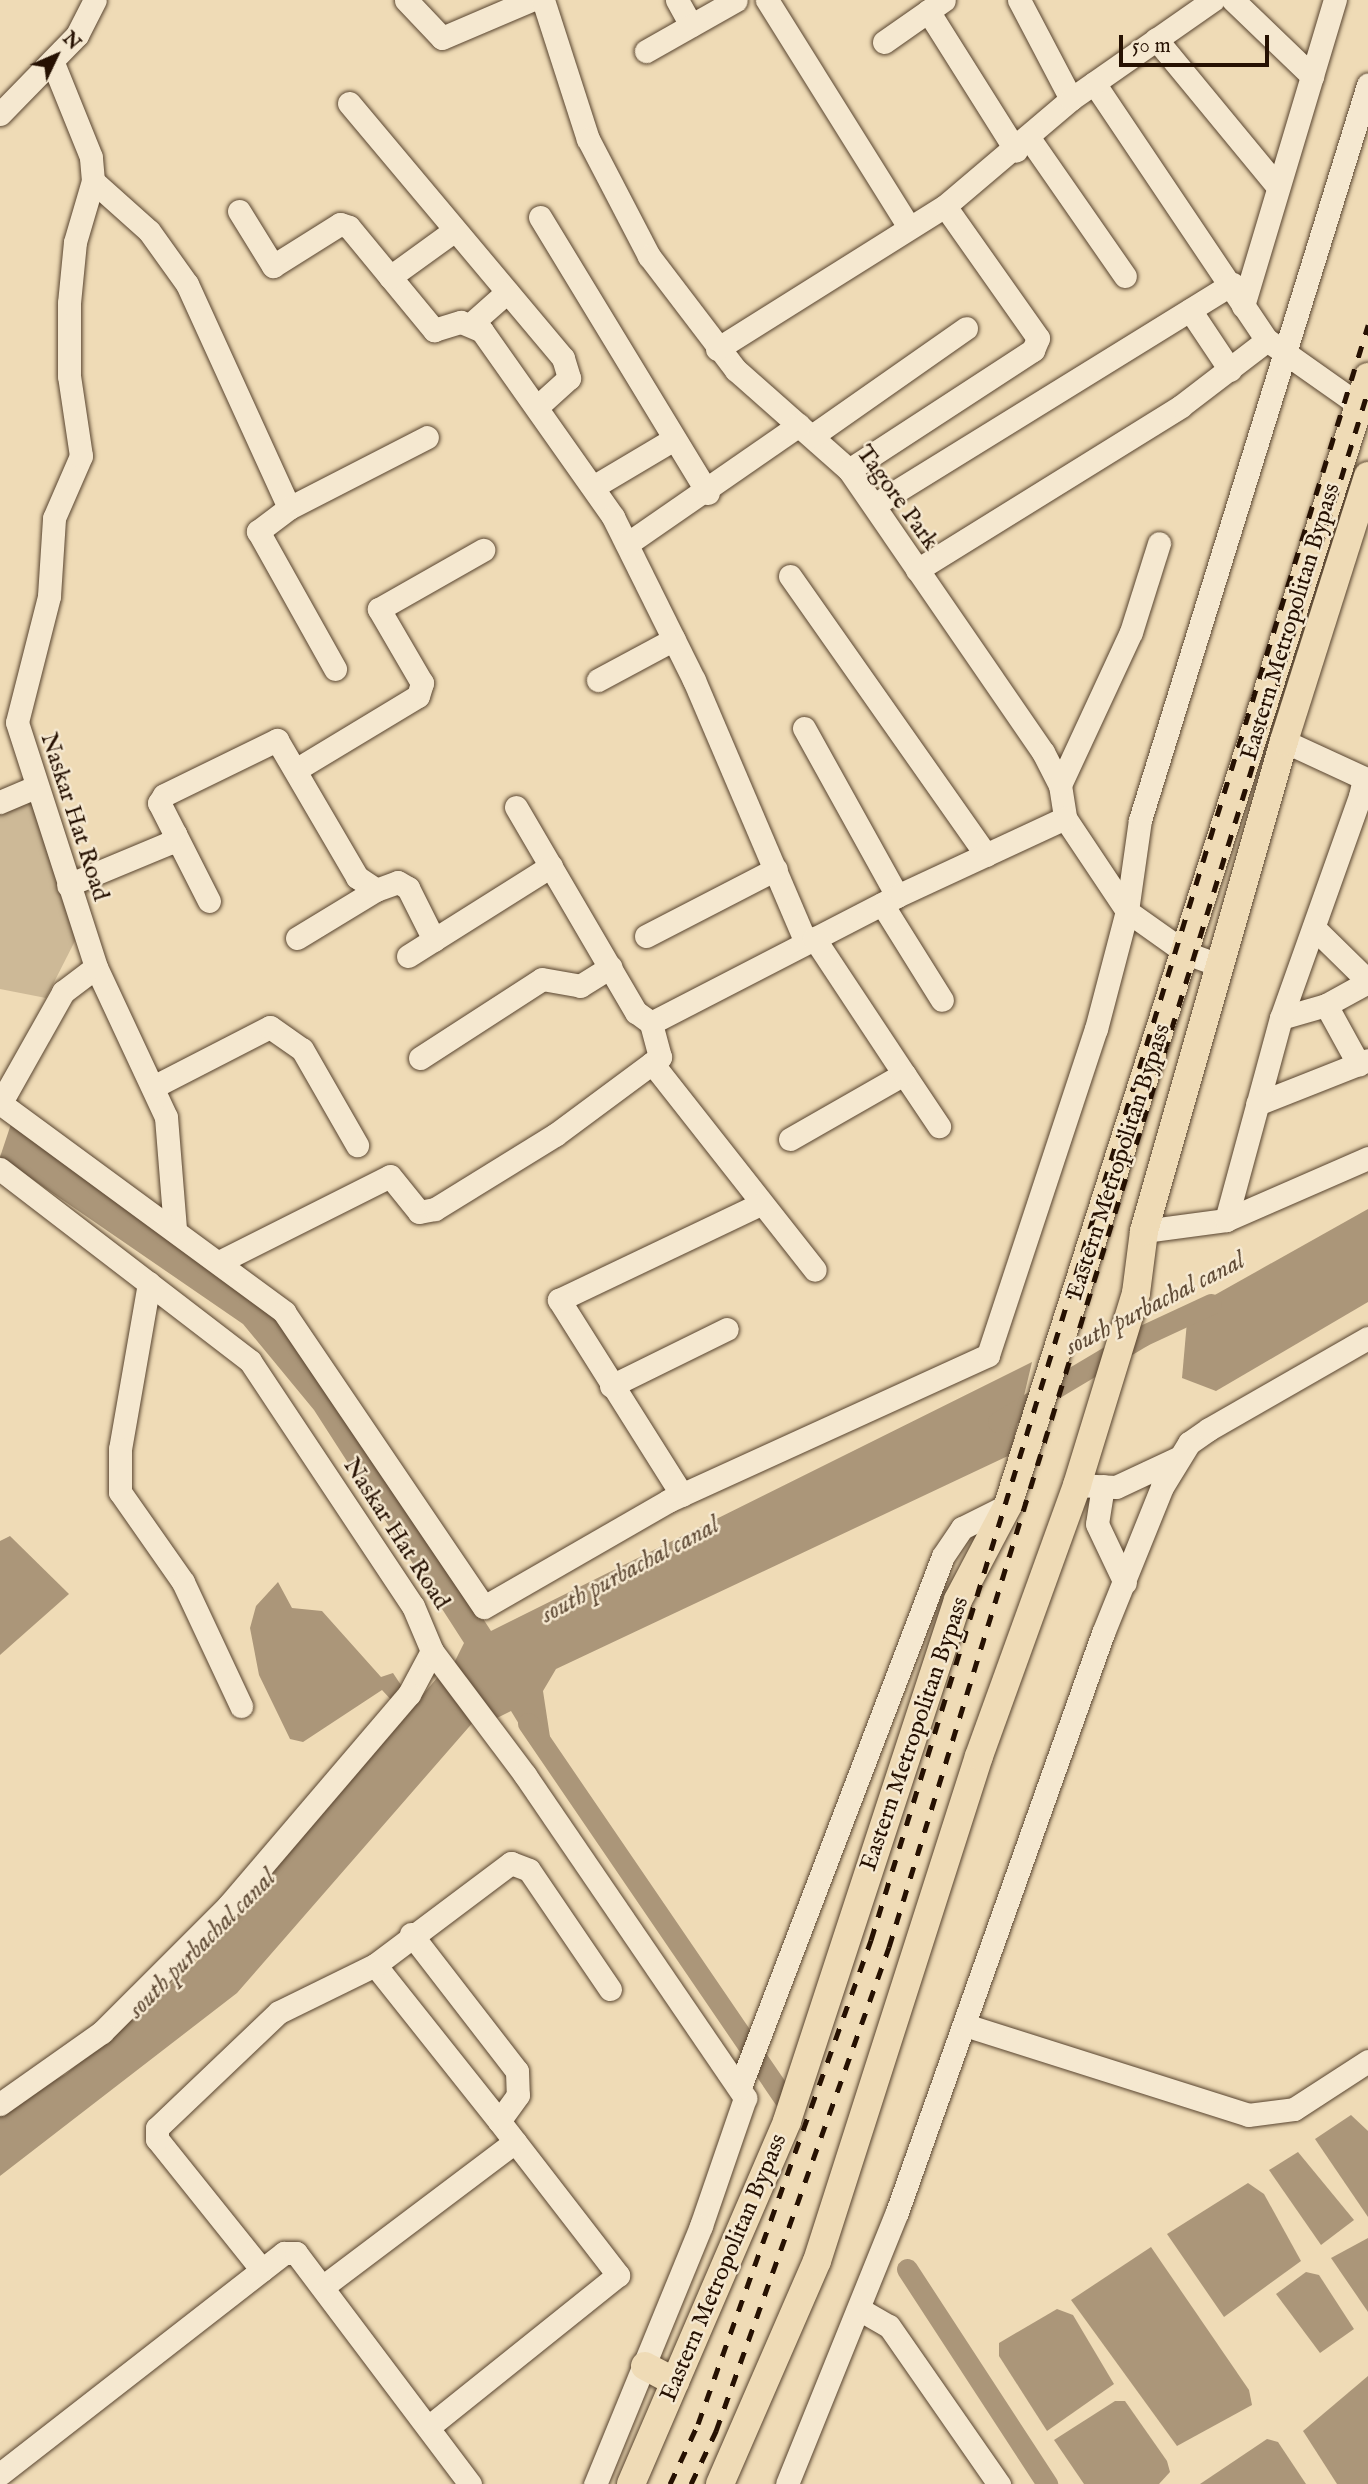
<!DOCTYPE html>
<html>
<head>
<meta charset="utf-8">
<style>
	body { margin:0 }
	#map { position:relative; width:1368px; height:2484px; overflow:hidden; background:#efdbb6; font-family:"IM FELL English",serif }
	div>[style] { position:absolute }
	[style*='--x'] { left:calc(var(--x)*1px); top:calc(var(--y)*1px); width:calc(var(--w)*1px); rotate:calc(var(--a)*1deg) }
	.green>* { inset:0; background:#cdb997 }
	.water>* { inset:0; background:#ab9679 }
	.canal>* { height:21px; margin:-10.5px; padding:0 10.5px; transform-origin:10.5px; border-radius:10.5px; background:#ab9679 }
	.roads { filter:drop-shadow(0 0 2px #58442f) drop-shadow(0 0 2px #58442f) }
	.minor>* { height:23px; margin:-11.5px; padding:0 11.5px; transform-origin:11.5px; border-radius:11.5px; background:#f5e8d0 }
	.major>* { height:28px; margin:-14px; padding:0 14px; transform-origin:14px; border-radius:14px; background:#efdbb6 }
	.rail>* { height:5px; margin-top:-2.5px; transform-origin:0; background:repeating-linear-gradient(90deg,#261102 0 12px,transparent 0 24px) }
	span { translate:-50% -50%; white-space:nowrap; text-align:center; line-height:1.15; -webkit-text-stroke:5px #f5e8d0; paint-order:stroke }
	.street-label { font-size:24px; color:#261102 }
	.water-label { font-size:26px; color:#624d38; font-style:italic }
	.north { position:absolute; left:21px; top:21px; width:70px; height:70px; -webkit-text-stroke:5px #f5e8d0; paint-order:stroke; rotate:46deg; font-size:19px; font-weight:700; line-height:28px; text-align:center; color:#261102 }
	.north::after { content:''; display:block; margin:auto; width:24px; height:32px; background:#261102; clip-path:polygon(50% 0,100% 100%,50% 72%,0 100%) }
	.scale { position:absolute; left:1119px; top:35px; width:150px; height:32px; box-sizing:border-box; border:4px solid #261102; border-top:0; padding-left:9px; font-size:21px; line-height:24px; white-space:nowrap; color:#261102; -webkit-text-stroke:5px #f5e8d0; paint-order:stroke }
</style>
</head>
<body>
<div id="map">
	<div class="green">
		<div style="clip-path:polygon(30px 797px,77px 937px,46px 998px,0 989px,0 812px)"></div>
	</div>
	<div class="water">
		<div style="clip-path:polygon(11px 1124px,301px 1336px,491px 1631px,1032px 1362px,1010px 1455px,556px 1669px,543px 1691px,550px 1737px,536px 1752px,511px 1711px,493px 1720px,453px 1665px,464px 1643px,314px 1410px,243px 1324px,0 1157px)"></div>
		<div style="clip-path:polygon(1368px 1209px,1368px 1302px,1216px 1391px,1182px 1378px,1188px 1310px)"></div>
		<div style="clip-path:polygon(10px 1536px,69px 1594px,0 1655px,0 1541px)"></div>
		<div style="clip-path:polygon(278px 1582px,292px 1608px,322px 1611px,381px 1677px,393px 1673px,407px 1694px,394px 1703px,382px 1690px,303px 1742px,290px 1739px,259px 1675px,250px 1628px,256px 1606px)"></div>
		<div style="clip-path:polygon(442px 1672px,475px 1720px,237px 1993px,0 2176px,0 2109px,66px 2074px,195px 1964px)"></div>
		<div style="clip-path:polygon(1351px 2115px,1368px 2131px,1368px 2217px,1315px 2139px)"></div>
		<div style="clip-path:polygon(1298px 2152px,1354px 2220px,1321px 2245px,1269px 2170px)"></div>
		<div style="clip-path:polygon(1248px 2183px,1264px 2194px,1301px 2261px,1224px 2317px,1167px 2234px)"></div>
		<div style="clip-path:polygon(1368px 2238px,1368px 2312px,1331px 2258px)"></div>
		<div style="clip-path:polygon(1151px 2247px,1249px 2390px,1252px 2405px,1177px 2446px,1071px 2300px)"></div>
		<div style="clip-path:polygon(1306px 2272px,1319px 2275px,1354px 2329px,1320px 2353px,1276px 2294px)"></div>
		<div style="clip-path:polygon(1057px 2309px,1073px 2315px,1114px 2384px,1047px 2431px,999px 2356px,999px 2343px)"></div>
		<div style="clip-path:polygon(1368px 2376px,1368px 2484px,1337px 2484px,1303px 2431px)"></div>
		<div style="clip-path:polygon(1115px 2401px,1125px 2401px,1167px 2461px,1170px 2472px,1159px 2484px,1084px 2484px,1054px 2440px)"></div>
		<div style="clip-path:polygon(1267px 2439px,1278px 2442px,1306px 2484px,1200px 2484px)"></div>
	</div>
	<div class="canal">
		<div style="--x:998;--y:1422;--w:168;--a:-30.8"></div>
		<div style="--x:1142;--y:1336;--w:76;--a:-24.9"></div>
		<div style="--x:528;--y:1723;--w:463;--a:55.7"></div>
		<div style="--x:907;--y:2269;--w:257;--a:56.9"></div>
	</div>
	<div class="roads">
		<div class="minor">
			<div style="--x:406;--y:0;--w:52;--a:46.5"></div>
			<div style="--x:442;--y:38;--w:97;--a:-23.1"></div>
			<div style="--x:543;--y:0;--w:146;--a:72.1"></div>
			<div style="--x:588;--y:139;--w:132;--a:62.5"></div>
			<div style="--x:649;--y:256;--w:143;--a:52.7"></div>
			<div style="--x:736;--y:370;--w:151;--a:41.5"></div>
			<div style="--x:849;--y:470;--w:342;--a:55.5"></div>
			<div style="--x:1043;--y:752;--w:37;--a:63"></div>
			<div style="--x:1060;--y:785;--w:33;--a:81"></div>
			<div style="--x:1065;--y:818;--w:112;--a:56.3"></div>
			<div style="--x:1127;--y:911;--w:72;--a:35.4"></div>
			<div style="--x:1186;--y:953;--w:35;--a:20"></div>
			<div style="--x:677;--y:0;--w:29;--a:61"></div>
			<div style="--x:767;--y:0;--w:268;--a:58"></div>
			<div style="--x:1019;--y:0;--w:112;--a:62.3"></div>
			<div style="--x:1233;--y:0;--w:110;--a:43.9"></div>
			<div style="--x:928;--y:11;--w:165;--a:57.8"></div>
			<div style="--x:1156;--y:39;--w:192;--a:50.5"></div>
			<div style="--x:884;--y:42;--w:73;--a:-35"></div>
			<div style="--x:646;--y:51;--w:103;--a:-29.5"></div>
			<div style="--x:1094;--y:83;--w:310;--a:56.1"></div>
			<div style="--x:1267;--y:340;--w:113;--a:35.2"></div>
			<div style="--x:349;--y:103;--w:333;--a:50"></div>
			<div style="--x:563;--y:358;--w:21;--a:73"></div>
			<div style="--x:569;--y:378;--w:42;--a:137.9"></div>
			<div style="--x:0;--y:114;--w:110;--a:-45.7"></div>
			<div style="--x:77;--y:35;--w:39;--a:-63"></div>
			<div style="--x:1029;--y:138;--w:168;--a:55.2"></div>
			<div style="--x:93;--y:181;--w:75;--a:41.8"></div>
			<div style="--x:149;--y:231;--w:65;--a:54.4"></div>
			<div style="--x:187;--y:284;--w:246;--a:65.5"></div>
			<div style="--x:289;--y:508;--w:155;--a:-27.2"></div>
			<div style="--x:239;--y:211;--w:65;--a:58.3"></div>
			<div style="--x:273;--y:266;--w:79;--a:-32.1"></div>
			<div style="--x:340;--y:224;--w:9;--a:18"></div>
			<div style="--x:349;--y:227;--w:134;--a:50.5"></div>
			<div style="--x:434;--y:330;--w:28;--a:-17"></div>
			<div style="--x:461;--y:322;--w:23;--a:23"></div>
			<div style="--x:482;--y:331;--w:228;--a:54.8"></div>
			<div style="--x:613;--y:517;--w:182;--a:63.6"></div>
			<div style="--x:694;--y:680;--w:285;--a:66.9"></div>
			<div style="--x:540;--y:217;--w:323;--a:58.7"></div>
			<div style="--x:390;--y:277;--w:80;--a:-35.9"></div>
			<div style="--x:1243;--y:306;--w:320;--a:-73.3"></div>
			<div style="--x:1190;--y:310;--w:72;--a:56.3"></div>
			<div style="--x:472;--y:323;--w:47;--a:-41.5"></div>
			<div style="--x:717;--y:349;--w:269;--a:-32.1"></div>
			<div style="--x:945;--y:206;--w:165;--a:-40.3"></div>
			<div style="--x:1071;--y:99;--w:173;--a:-34.9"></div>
			<div style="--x:812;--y:436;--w:188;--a:-35"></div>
			<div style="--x:849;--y:470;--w:220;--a:-33.1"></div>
			<div style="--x:1033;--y:350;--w:13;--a:-67"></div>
			<div style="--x:1038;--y:338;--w:161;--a:-125.2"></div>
			<div style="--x:593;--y:487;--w:94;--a:-30.7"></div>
			<div style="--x:874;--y:505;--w:421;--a:-31.7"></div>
			<div style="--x:289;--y:508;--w:39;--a:143"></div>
			<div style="--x:258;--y:531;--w:158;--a:60.8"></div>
			<div style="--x:627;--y:544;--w:209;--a:-34.7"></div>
			<div style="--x:917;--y:570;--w:311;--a:-31.8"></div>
			<div style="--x:1181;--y:406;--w:108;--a:-37.5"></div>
			<div style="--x:790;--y:576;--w:341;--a:54.9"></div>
			<div style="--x:598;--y:680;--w:86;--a:-28.3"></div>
			<div style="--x:804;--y:728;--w:192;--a:61"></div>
			<div style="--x:297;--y:769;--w:141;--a:-31.1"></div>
			<div style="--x:418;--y:696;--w:14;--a:-73"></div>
			<div style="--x:422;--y:683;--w:86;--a:-120.2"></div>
			<div style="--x:379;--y:609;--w:120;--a:-29.6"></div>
			<div style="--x:1060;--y:785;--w:169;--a:-65.1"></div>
			<div style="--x:1131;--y:632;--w:93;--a:-72.5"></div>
			<div style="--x:0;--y:802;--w:38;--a:-23"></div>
			<div style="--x:516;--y:807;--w:238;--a:59.7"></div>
			<div style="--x:636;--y:1012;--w:19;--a:36"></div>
			<div style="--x:651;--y:1023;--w:277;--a:-27.3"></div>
			<div style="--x:897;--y:896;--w:185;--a:-24.9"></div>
			<div style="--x:175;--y:834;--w:75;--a:63.1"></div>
			<div style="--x:68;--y:885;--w:109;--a:-22.6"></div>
			<div style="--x:169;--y:843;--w:11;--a:-56"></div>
			<div style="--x:175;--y:834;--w:35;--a:-117"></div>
			<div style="--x:159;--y:803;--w:9;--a:-58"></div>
			<div style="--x:164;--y:795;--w:126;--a:-26"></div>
			<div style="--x:277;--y:740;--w:159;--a:59.7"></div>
			<div style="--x:357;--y:877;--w:23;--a:34"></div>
			<div style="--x:376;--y:890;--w:23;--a:-20"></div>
			<div style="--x:398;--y:882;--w:12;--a:31"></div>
			<div style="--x:408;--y:888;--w:58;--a:63.4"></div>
			<div style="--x:882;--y:904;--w:113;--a:58"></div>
			<div style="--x:1314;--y:928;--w:76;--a:44.5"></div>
			<div style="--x:646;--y:936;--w:146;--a:-27.3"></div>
			<div style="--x:297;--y:938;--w:92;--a:-31.3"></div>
			<div style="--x:408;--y:956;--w:169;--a:-32.2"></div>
			<div style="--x:96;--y:967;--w:166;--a:65"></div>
			<div style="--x:166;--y:1117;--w:113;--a:85.4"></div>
			<div style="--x:1326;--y:1005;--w:68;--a:61.2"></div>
			<div style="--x:1281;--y:1018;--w:47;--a:-16.1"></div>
			<div style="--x:1326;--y:1005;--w:48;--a:-28.7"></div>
			<div style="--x:420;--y:1058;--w:145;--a:-32.9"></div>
			<div style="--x:542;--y:979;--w:39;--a:10"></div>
			<div style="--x:580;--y:986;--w:36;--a:-32"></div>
			<div style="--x:652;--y:1063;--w:263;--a:51.8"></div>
			<div style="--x:904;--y:1074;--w:63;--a:56.1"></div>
			<div style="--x:155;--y:1086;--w:129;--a:-27.2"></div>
			<div style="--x:270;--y:1027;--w:39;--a:35"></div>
			<div style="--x:302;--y:1049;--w:111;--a:60.2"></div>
			<div style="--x:0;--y:1103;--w:353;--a:36.3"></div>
			<div style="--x:284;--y:1312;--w:356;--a:55.9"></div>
			<div style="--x:484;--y:1607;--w:212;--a:-29.9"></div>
			<div style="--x:668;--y:1501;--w:352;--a:-24.5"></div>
			<div style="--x:988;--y:1355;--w:343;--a:-71.7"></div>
			<div style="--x:1096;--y:1029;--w:122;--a:-75.3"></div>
			<div style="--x:1127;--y:911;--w:92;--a:-81.9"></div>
			<div style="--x:1140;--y:820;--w:770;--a:-72.77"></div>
			<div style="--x:0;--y:1104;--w:129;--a:-60.6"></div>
			<div style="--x:63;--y:992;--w:41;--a:-37.1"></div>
			<div style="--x:96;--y:967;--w:257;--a:-107.9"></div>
			<div style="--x:17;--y:722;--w:130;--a:-75.7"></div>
			<div style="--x:49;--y:596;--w:78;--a:-86.3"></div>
			<div style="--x:54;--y:518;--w:68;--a:-66.5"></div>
			<div style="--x:81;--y:456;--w:81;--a:-98.5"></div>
			<div style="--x:69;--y:376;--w:73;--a:-90"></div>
			<div style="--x:69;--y:303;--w:61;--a:-84.4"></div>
			<div style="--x:75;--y:242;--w:64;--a:-73.6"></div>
			<div style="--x:93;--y:181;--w:24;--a:-95"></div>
			<div style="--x:91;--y:157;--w:101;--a:-112"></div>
			<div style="--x:1257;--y:1104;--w:119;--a:-21.6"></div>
			<div style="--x:790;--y:1139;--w:131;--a:-29.7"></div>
			<div style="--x:904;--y:1074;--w:163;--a:-123.5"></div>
			<div style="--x:0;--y:1169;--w:315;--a:37.5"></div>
			<div style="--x:250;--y:1361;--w:294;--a:56.4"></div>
			<div style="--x:413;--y:1606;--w:49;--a:67.1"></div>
			<div style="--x:432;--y:1651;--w:49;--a:118.1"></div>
			<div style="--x:409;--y:1694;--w:277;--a:130.5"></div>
			<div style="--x:229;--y:1905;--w:180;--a:135"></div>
			<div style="--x:102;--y:2032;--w:125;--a:144.8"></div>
			<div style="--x:1226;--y:1220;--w:155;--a:-23.6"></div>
			<div style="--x:1144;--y:1231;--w:83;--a:-7.6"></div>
			<div style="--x:1226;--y:1220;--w:209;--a:-74.8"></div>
			<div style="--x:1281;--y:1018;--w:236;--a:-70.4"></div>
			<div style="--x:1360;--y:796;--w:18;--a:-77"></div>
			<div style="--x:1364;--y:778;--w:88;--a:-155.2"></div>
			<div style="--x:219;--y:1262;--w:191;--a:-26.7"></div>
			<div style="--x:390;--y:1176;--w:46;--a:51.1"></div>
			<div style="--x:419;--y:1212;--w:16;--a:-11"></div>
			<div style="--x:435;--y:1209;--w:141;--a:-31.7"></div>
			<div style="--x:555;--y:1135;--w:131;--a:-36.6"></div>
			<div style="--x:660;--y:1057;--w:35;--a:-105"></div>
			<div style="--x:149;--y:1283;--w:169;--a:99.9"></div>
			<div style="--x:120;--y:1449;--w:43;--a:90"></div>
			<div style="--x:120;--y:1492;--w:110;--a:55"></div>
			<div style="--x:183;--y:1582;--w:137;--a:64.9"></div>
			<div style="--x:611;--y:1386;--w:129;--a:-26.2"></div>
			<div style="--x:1077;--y:1485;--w:39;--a:3"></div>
			<div style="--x:1116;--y:1487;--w:68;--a:-25.1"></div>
			<div style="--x:1103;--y:1486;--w:38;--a:99"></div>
			<div style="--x:1097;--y:1524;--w:65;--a:64.6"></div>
			<div style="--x:682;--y:1495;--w:231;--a:-122.2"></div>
			<div style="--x:559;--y:1300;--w:223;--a:-25.5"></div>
			<div style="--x:432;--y:1651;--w:155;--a:53.1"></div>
			<div style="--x:525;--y:1775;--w:391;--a:55.7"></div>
			<div style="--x:745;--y:2098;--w:135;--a:109"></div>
			<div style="--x:701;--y:2226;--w:279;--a:112.3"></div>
			<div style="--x:411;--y:1934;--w:173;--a:52.3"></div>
			<div style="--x:517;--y:2071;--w:24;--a:88"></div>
			<div style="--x:518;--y:2095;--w:32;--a:126"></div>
			<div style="--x:499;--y:2121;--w:195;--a:52.3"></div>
			<div style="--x:618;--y:2275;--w:243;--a:141.3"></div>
			<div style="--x:375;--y:1965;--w:199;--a:51.5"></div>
			<div style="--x:965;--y:2025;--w:297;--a:17.6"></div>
			<div style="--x:1248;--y:2115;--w:46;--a:-7.4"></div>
			<div style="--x:1294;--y:2109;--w:88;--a:-33"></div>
			<div style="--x:740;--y:2087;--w:568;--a:-69.08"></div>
			<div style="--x:943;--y:1556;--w:34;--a:-56"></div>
			<div style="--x:962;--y:1528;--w:51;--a:-26.6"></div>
			<div style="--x:262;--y:2270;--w:168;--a:-128.7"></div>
			<div style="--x:157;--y:2139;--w:11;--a:-90"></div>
			<div style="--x:157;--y:2128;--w:168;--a:-43.6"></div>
			<div style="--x:279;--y:2012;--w:107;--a:-26.1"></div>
			<div style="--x:375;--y:1965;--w:170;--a:-36.9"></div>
			<div style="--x:511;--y:1863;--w:19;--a:21"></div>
			<div style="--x:529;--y:1870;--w:144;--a:55.8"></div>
			<div style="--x:325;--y:2285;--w:238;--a:-37"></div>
			<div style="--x:859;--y:2309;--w:34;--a:30"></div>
			<div style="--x:889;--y:2326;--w:193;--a:55.2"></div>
			<div style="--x:0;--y:2474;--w:360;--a:-37.9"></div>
			<div style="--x:284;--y:2253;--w:12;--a:0"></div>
			<div style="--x:296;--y:2253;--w:289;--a:53"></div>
			<div style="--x:787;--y:2484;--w:293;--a:-68"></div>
			<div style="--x:897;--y:2212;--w:615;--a:-70.42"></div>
			<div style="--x:1103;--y:1633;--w:157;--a:-68"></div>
			<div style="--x:1162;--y:1487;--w:52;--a:-58.5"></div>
			<div style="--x:1189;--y:1443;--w:24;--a:-35"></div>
			<div style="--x:1209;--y:1429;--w:183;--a:-29.8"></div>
		</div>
		<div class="major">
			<div style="--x:645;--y:2366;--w:34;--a:28"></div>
			<div style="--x:631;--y:2484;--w:395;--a:-66.7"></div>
			<div style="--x:787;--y:2121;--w:548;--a:-71.83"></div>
			<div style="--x:958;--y:1600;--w:107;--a:-62.2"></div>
			<div style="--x:1008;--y:1505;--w:1184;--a:-72.3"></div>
			<div style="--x:720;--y:2484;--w:243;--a:-66.5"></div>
			<div style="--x:817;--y:2261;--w:530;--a:-72.21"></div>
			<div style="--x:979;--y:1756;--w:288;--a:-70.1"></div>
			<div style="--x:1077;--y:1485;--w:201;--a:-72.9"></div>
			<div style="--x:1136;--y:1293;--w:63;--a:-82.6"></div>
			<div style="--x:1144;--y:1231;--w:510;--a:-74.05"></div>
			<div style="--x:1284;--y:741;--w:278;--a:-72.4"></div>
		</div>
	</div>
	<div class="rail">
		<div style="--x:670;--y:2484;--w:66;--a:-65"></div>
		<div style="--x:698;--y:2424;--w:514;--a:-70.33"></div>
		<div style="--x:871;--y:1940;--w:1690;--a:-72.89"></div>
		<div style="--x:691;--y:2484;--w:59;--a:-64.7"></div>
		<div style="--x:716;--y:2431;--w:514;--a:-70.33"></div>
		<div style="--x:889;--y:1947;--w:1628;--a:-72.89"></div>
	</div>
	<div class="street-label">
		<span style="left:897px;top:498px;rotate:54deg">Tagore Park</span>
		<span style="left:1291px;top:622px;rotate:-73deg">Eastern Metropolitan Bypass</span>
		<span style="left:74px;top:817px;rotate:72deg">Naskar Hat Road</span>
		<span style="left:1119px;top:1162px;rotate:-72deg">Eastern Metropolitan Bypass</span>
		<span style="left:396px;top:1534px;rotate:57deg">Naskar Hat Road</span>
		<span style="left:915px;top:1734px;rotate:-71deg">Eastern Metropolitan Bypass</span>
		<span style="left:724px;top:2268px;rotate:-67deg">Eastern Metropolitan Bypass</span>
	</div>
	<div class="water-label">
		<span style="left:1155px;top:1304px;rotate:-27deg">south purbachal canal</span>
		<span style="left:630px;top:1570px;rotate:-28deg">south purbachal canal</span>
		<span style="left:202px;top:1944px;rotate:-45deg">south purbachal canal</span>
	</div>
	<div class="north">N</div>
	<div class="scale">50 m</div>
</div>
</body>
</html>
